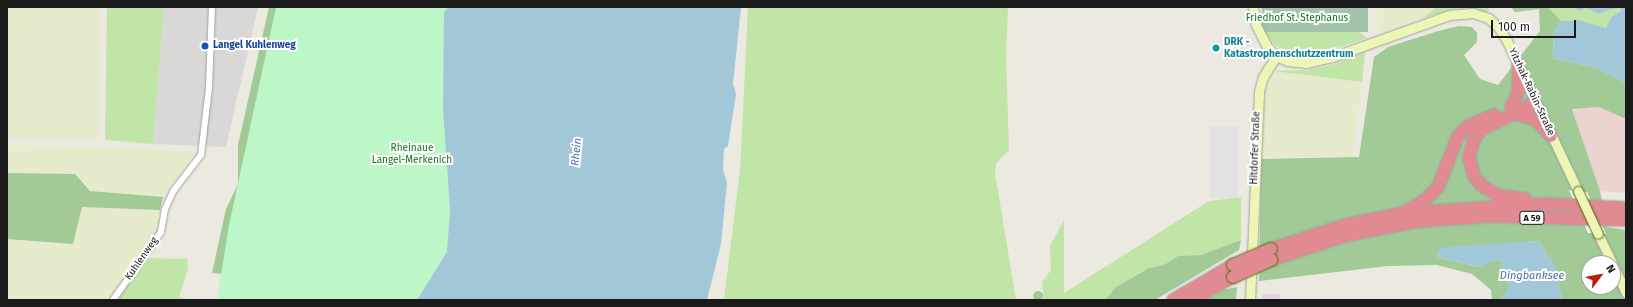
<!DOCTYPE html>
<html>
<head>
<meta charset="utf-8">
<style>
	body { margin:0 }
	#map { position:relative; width:1633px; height:307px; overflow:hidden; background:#ece9e0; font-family:"Fira Sans",sans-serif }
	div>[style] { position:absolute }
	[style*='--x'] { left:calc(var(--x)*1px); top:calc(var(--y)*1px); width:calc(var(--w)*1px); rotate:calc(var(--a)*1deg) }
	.residential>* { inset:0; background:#d9d8d7 }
	.commercial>* { inset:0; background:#edd3cf }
	.industrial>* { inset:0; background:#e5d2e0; transform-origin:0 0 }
	.farmland>* { inset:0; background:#e6ebcb; transform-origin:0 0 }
	.grass>* { inset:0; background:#c0e5a7 }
	.forest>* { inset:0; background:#a1ca96 }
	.round { border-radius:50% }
	.cemetery>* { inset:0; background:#a2c4aa; transform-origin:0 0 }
	.park>* { inset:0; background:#bdf6c7 }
	.parking>* { inset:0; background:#e2e2e2; transform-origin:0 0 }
	.water>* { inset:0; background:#a2c7d8 }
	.pier>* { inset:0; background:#fff }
	.roads { filter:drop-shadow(0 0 1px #a1a1a1) drop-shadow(0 0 1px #a1a1a1) }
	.street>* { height:6px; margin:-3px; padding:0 3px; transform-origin:3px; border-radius:3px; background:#fff }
	.secondary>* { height:9px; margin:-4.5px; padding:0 4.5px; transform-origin:4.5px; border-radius:4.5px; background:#edf6b4 }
	.highway>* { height:12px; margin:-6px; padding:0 6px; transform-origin:6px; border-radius:6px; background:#e18a92 }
	.bridges { filter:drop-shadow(0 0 1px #576a09) drop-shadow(0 0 1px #576a09) }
	.secondary-bridge>* { height:9px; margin:-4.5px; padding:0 4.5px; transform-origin:4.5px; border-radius:4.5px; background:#edf6b4 }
	.highway-bridge>* { height:12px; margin:-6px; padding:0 6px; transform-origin:6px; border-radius:6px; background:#e18a92 }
	.dots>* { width:11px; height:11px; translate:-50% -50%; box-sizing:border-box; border:2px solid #fff; border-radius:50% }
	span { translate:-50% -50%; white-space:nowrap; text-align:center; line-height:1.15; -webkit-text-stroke:4px #fff; paint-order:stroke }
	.shield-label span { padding:1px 3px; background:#fff; border:1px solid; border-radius:3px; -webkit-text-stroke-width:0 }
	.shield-label { font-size:9px; color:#1a1a1a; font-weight:700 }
	.park-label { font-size:10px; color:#0f7220 }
	.culture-label { font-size:10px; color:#0d838f; font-weight:700 }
	.left { translate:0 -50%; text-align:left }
	.transit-label { font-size:10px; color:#164399; font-weight:700 }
	.street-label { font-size:10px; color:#1a1a1a }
	.water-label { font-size:11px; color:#4c71a5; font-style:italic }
	.frame { position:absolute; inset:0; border:8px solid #1a1a1a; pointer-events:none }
	.north { position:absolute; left:1581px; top:255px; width:40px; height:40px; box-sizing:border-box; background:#fff; border:1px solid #a3a3a3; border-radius:50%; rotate:58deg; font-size:11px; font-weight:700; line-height:16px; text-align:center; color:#1a1a1a }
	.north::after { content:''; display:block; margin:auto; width:14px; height:18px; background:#bd1808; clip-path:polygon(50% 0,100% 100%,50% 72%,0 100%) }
	.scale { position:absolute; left:1491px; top:20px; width:85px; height:18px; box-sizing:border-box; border:2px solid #1a1a1a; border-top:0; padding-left:5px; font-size:12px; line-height:14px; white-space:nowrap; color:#1a1a1a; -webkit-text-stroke:3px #fff; paint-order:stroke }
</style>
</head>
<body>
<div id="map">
	<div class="residential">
		<div style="clip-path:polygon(164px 7px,258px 7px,226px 147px,153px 144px)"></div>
	</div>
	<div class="commercial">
		<div style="clip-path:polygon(1599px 107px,1626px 119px,1626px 193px,1600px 191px,1572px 109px)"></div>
	</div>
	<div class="industrial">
		<div style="left:1262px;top:294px;width:18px;height:6px"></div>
	</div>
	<div class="farmland">
		<div style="left:7px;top:7px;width:92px;height:131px"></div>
		<div style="clip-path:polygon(1377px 7px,1436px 7px,1422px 17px,1378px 34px)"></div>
		<div style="clip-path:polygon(1273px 71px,1362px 82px,1352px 157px,1263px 157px,1265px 87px)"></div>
		<div style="clip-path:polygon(7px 145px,95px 147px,196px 152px,163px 197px,90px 191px,75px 174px,7px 173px)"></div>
		<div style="clip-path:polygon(82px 207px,160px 210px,157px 234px,109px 300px,7px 300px,7px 239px,72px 244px)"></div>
	</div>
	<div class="grass">
		<div style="clip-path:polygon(107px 7px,164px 7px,153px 144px,105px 140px)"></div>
		<div style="clip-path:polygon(748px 7px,1008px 7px,1006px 57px,1009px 150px,996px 164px,995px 173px,1016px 300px,724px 300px,740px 170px)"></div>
		<div style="clip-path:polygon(1436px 7px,1488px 7px,1489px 10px,1486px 13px,1469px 8px,1454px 9px,1423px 18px)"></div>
		<div style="clip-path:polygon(1548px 7px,1573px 7px,1579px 11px,1586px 8px,1599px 14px,1608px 10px,1620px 8px,1621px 11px,1611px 17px,1606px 28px,1579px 20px,1561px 21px)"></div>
		<div style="clip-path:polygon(1309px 31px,1359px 32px,1367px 38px,1317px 54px,1295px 53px,1276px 46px,1264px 32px)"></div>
		<div style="clip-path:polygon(1365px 52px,1362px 82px,1273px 71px,1307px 70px,1332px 65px)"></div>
		<div style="clip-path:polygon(1241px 197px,1241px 240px,1201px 255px,1178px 256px,1164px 265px,1149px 268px,1116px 287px,1105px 300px,1044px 300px,1042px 282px,1051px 270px,1050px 246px,1064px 220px,1064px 293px,1209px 201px)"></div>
		<div style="clip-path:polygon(147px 258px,187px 259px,188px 269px,179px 297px,192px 300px,117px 300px)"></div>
	</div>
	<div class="forest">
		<div style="clip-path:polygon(269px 7px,286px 7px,243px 276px,212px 273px,226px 209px,238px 184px,238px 145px)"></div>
		<div style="clip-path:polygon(evenodd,1511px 7px,1548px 7px,1561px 21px,1554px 31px,1553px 58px,1597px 68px,1626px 83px,1626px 119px,1599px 107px,1572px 109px,1600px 191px,1607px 227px,1626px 230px,1626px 300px,1562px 300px,1555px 267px,1539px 241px,1440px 249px,1437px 257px,1479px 267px,1496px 260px,1501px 261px,1509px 287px,1501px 300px,1492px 300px,1491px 290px,1472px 274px,1437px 265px,1388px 266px,1259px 281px,1261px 159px,1359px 157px,1374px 57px,1388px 47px,1438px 31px,1459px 26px,1472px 27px,1477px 33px,1477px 42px,1464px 55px,1480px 79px,1498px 85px,1540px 31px,1539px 9px,1515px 12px,1511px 7px,1589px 263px,1613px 263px,1613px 287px,1589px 287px,1589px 263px)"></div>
		<div style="clip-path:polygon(7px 173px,75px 174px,90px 191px,163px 197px,160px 210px,82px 207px,73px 244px,7px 239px)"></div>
		<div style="clip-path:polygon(1241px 240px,1239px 250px,1155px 300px,1105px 300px,1116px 287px,1149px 268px,1164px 265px,1178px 256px,1201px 255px)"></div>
		<div style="clip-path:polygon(1237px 287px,1236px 300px,1206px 300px,1222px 290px)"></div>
		<div class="round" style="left:1033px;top:291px;width:10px;height:10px"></div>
	</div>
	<div class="cemetery">
		<div style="left:1262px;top:7px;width:106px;height:25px"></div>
	</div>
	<div class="park">
		<div style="clip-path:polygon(276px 7px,608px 7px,579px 300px,217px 300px,229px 225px)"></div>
	</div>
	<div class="parking">
		<div style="left:1210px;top:126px;width:28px;height:72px"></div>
	</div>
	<div class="water">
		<div style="clip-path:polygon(449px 7px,741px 7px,733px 84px,736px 94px,728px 146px,724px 149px,723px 170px,727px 182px,721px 244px,707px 300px,417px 300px,447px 252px,450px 210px,443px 108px,444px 12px)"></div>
		<div style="clip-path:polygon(1573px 7px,1626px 7px,1626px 83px,1597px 68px,1553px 58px,1554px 31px,1561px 21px,1579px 20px,1606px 28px,1611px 17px,1621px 11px,1620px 8px,1608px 10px,1599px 14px,1586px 8px,1579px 11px)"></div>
		<div style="clip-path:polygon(1539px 241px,1555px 267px,1562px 300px,1501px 300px,1509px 287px,1501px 261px,1496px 260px,1480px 267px,1437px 257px,1440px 248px,1444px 247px)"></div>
	</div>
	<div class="pier">
		<div style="clip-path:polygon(1569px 190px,1587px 192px,1606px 234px,1588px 233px)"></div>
	</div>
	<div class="roads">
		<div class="street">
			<div style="--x:113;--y:300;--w:83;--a:-54.8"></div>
			<div style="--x:161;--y:232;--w:23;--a:-80"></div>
			<div style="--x:165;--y:209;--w:21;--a:-65"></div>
			<div style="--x:174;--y:190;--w:44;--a:-52.4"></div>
			<div style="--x:201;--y:155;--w:67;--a:-83.2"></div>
			<div style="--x:209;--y:88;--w:81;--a:-87.9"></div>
		</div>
		<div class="secondary">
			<div style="--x:1253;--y:7;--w:18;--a:81"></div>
			<div style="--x:1256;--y:25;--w:22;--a:63"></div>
			<div style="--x:1266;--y:45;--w:15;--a:48"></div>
			<div style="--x:1276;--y:56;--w:13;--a:23"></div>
			<div style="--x:1288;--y:61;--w:18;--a:6"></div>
			<div style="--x:1306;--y:63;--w:27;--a:-13"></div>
			<div style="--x:1332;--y:57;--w:124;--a:-19.7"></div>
			<div style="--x:1449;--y:15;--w:24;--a:-5"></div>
			<div style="--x:1473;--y:13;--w:16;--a:18"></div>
			<div style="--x:1488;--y:18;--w:15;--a:42"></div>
			<div style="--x:1499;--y:28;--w:15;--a:58"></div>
			<div style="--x:1507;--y:41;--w:166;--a:64.7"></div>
			<div style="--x:1598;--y:234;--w:32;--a:64"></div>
			<div style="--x:1613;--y:265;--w:31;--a:65"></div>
			<div style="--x:1250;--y:300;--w:209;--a:-87.5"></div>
			<div style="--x:1259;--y:91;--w:15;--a:-74"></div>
			<div style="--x:1263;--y:77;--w:25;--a:-58"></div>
		</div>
		<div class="highway">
			<div style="--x:1511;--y:107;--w:13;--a:-63"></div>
			<div style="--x:1517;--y:95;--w:15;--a:-82"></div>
			<div style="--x:1519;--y:80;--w:15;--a:-94"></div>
			<div style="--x:1515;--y:114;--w:21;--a:14"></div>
			<div style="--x:1535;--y:119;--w:23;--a:47"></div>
			<div style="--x:1525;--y:199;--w:28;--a:-172"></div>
			<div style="--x:1497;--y:195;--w:19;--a:-148"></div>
			<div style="--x:1481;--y:185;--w:11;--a:-128"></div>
			<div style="--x:1474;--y:176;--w:20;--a:-105"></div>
			<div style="--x:1469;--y:157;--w:19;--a:-74"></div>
			<div style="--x:1474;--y:139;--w:13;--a:-51"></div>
			<div style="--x:1482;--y:129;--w:51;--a:-25.6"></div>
			<div style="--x:1528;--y:107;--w:9;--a:-49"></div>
			<div style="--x:1407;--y:211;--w:21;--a:-31"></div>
			<div style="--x:1425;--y:200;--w:18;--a:-45"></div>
			<div style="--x:1438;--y:187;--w:55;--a:-68.6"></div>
			<div style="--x:1458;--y:136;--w:14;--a:-45"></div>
			<div style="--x:1468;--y:126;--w:28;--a:-23"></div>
			<div style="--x:1271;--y:249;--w:78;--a:-18"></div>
			<div style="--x:1345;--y:225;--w:58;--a:-11.9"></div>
			<div style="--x:1402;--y:213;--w:145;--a:-3.6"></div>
			<div style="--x:1547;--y:204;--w:79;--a:2.9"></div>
			<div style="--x:1271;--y:260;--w:80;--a:-18.2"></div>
			<div style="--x:1347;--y:235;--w:73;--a:-11"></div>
			<div style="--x:1419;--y:221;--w:71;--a:-4"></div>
			<div style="--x:1490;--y:216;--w:136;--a:1.7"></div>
			<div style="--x:1173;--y:300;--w:69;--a:-30.3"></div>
			<div style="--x:1191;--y:300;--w:48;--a:-28.7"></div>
		</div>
	</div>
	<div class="bridges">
		<div class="secondary-bridge">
			<div style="--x:1578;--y:191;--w:47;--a:65.1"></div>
		</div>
		<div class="highway-bridge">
			<div style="--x:1233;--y:265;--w:41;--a:-22.8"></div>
			<div style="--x:1233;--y:277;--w:42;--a:-24.1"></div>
		</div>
	</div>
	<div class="dots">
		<div style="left:205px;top:46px;background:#1a4fb4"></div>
		<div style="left:1216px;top:48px;background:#0f9aa8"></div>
	</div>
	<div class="shield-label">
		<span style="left:1532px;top:218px">A 59</span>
	</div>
	<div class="park-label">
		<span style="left:1297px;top:19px">Friedhof St. Stephanus</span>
		<span style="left:412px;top:154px">Rheinaue<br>Langel-Merkenich</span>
	</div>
	<div class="culture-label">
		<span class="left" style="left:1224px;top:48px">DRK -<br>Katastrophenschutzzentrum</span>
	</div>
	<div class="transit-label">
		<span class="left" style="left:213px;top:46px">Langel Kuhlenweg</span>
	</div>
	<div class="street-label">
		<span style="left:1531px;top:92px;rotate:65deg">Yitzhak-Rabin-Straße</span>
		<span style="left:1256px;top:148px;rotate:-88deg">Hitdorfer Straße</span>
		<span style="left:142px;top:259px;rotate:-55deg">Kuhlenweg</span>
	</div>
	<div class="water-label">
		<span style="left:577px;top:152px;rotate:-84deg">Rhein</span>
		<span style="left:1532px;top:276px">Dingbanksee</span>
	</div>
	<div class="frame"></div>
	<div class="north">N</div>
	<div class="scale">100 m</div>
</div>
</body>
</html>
